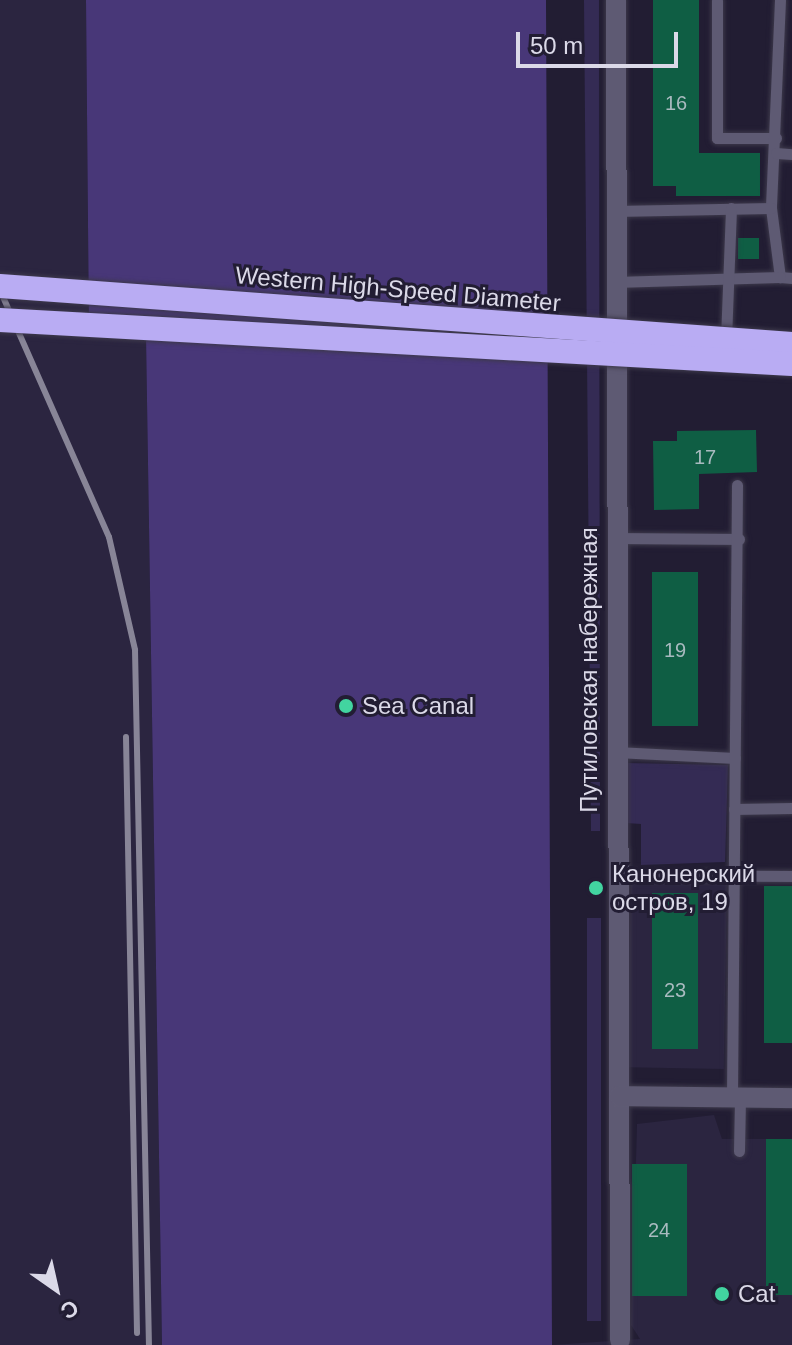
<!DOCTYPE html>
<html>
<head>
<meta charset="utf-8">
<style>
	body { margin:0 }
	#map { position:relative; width:792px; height:1345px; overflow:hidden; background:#221d33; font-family:Helvetica,sans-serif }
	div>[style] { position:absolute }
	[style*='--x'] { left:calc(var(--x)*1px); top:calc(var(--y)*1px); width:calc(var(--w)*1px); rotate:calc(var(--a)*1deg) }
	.built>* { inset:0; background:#2b2540; transform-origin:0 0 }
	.green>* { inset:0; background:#342b54; transform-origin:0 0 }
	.water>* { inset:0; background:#483778 }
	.building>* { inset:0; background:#0f5e44; transform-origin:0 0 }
	.roads { filter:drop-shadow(0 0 2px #3d394b) drop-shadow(0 0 2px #3d394b) }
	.service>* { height:11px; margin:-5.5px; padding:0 5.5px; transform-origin:5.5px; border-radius:5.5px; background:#5e5a73 }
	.minor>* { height:20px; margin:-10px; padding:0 10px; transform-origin:10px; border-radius:10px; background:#5e5a73 }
	.rail>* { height:6px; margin:-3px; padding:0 3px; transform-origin:3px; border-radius:3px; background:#888597 }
	.bridges { filter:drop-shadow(0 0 2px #3d394b) drop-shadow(0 0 2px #3d394b) }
	.motorway-bridge>* { height:24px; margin:-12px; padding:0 12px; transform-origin:12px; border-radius:12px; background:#b9acf3 }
	.dots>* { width:22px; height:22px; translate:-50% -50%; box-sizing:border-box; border:4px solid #221d33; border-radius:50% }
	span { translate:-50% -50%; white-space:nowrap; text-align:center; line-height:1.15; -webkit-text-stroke:6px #221d33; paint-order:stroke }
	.number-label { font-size:20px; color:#a8babf }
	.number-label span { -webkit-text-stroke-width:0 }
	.street-label { font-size:24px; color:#dbd9e8 }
	.poi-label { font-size:24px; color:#dbd9e8 }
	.left { translate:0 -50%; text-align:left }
	.north { position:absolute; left:16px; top:1249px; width:80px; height:80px; -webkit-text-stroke:6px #221d33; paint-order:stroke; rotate:146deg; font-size:22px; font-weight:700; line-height:32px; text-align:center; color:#dbd9e8 }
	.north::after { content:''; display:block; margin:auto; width:28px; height:36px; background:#dbd9e8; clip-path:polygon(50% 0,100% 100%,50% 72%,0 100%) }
	.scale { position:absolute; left:516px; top:32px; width:162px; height:36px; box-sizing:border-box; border:4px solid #dbd9e8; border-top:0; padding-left:10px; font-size:24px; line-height:28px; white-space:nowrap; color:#dbd9e8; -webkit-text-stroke:6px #221d33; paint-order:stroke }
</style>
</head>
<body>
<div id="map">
	<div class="built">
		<div style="clip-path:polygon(0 0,86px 0,89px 336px,146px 337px,162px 1345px,0 1345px)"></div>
		<div style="left:727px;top:881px;width:188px;height:96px;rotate:91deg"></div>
		<div style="clip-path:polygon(714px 1115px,722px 1139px,792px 1139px,792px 1345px,552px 1345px,640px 1339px,631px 1325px,637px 1124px)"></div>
	</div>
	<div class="green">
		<div style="clip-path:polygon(584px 0,599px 0,600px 831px,591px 831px)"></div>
		<div style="clip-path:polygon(626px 763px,728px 765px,725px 862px,641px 865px,641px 824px,626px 823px)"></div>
		<div style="left:587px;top:918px;width:14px;height:403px"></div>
	</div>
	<div class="water">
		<div style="clip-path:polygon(86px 0,546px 0,552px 1345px,162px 1345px,146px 337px,89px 336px)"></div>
	</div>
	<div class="building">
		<div style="clip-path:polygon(653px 0,699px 0,699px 153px,760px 153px,760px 196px,676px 196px,676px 186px,653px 186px)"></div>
		<div style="left:738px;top:238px;width:21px;height:21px"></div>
		<div style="clip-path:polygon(756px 430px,757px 472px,699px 474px,699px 509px,654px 510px,653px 441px,677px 441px,677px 431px)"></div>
		<div style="left:652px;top:572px;width:46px;height:154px"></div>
		<div style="left:764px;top:886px;width:28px;height:157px"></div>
		<div style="left:652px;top:893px;width:46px;height:156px"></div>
		<div style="left:766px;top:1139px;width:26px;height:156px"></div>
		<div style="left:632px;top:1164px;width:55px;height:132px"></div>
	</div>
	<div class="roads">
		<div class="service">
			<div style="--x:717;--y:0;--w:138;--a:90"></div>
			<div style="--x:717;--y:138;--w:59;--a:0"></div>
			<div style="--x:780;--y:0;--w:208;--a:92.5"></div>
			<div style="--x:771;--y:208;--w:70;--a:82.6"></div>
			<div style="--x:780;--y:277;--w:12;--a:5"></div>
			<div style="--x:776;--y:153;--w:16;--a:4"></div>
			<div style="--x:615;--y:211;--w:156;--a:-1.1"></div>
			<div style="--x:615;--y:282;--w:165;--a:-1.7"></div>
			<div style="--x:726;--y:339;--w:131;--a:-87.8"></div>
			<div style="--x:617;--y:538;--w:122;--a:0.5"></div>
			<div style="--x:616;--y:752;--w:119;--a:2.9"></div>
			<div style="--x:734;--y:809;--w:58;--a:-1"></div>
			<div style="--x:617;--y:875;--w:175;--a:0.3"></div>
			<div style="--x:732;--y:1096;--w:611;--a:-89.53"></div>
			<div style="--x:739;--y:1151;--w:54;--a:-88.9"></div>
		</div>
		<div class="minor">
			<div style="--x:616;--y:0;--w:1340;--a:89.83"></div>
			<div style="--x:619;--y:1096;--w:173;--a:0.7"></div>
		</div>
	</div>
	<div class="rail">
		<div style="--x:0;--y:290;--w:270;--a:66.2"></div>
		<div style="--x:109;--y:537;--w:116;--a:77"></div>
		<div style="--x:135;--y:650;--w:695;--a:88.85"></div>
		<div style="--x:126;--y:737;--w:596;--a:88.94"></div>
	</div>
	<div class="bridges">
		<div class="motorway-bridge">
			<div style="--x:0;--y:286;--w:794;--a:4.19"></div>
			<div style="--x:0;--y:320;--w:793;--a:3.18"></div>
		</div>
	</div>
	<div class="dots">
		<div style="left:346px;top:706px;background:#42d4a0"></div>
		<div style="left:596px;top:888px;background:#42d4a0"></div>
		<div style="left:722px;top:1294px;background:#42d4a0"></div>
	</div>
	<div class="number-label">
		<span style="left:676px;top:103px">16</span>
		<span style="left:705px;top:457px">17</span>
		<span style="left:675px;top:650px">19</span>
		<span style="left:675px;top:990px">23</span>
		<span style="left:659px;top:1230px">24</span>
	</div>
	<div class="street-label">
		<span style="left:398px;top:289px;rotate:5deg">Western High-Speed Diameter</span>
		<span style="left:589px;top:670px;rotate:-90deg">Путиловская набережная</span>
	</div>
	<div class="poi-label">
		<span class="left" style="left:362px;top:706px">Sea Canal</span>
		<span class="left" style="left:612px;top:888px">Канонерский<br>остров, 19</span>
		<span class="left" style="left:738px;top:1294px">Cat</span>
	</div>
	<div class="north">С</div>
	<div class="scale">50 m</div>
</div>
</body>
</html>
